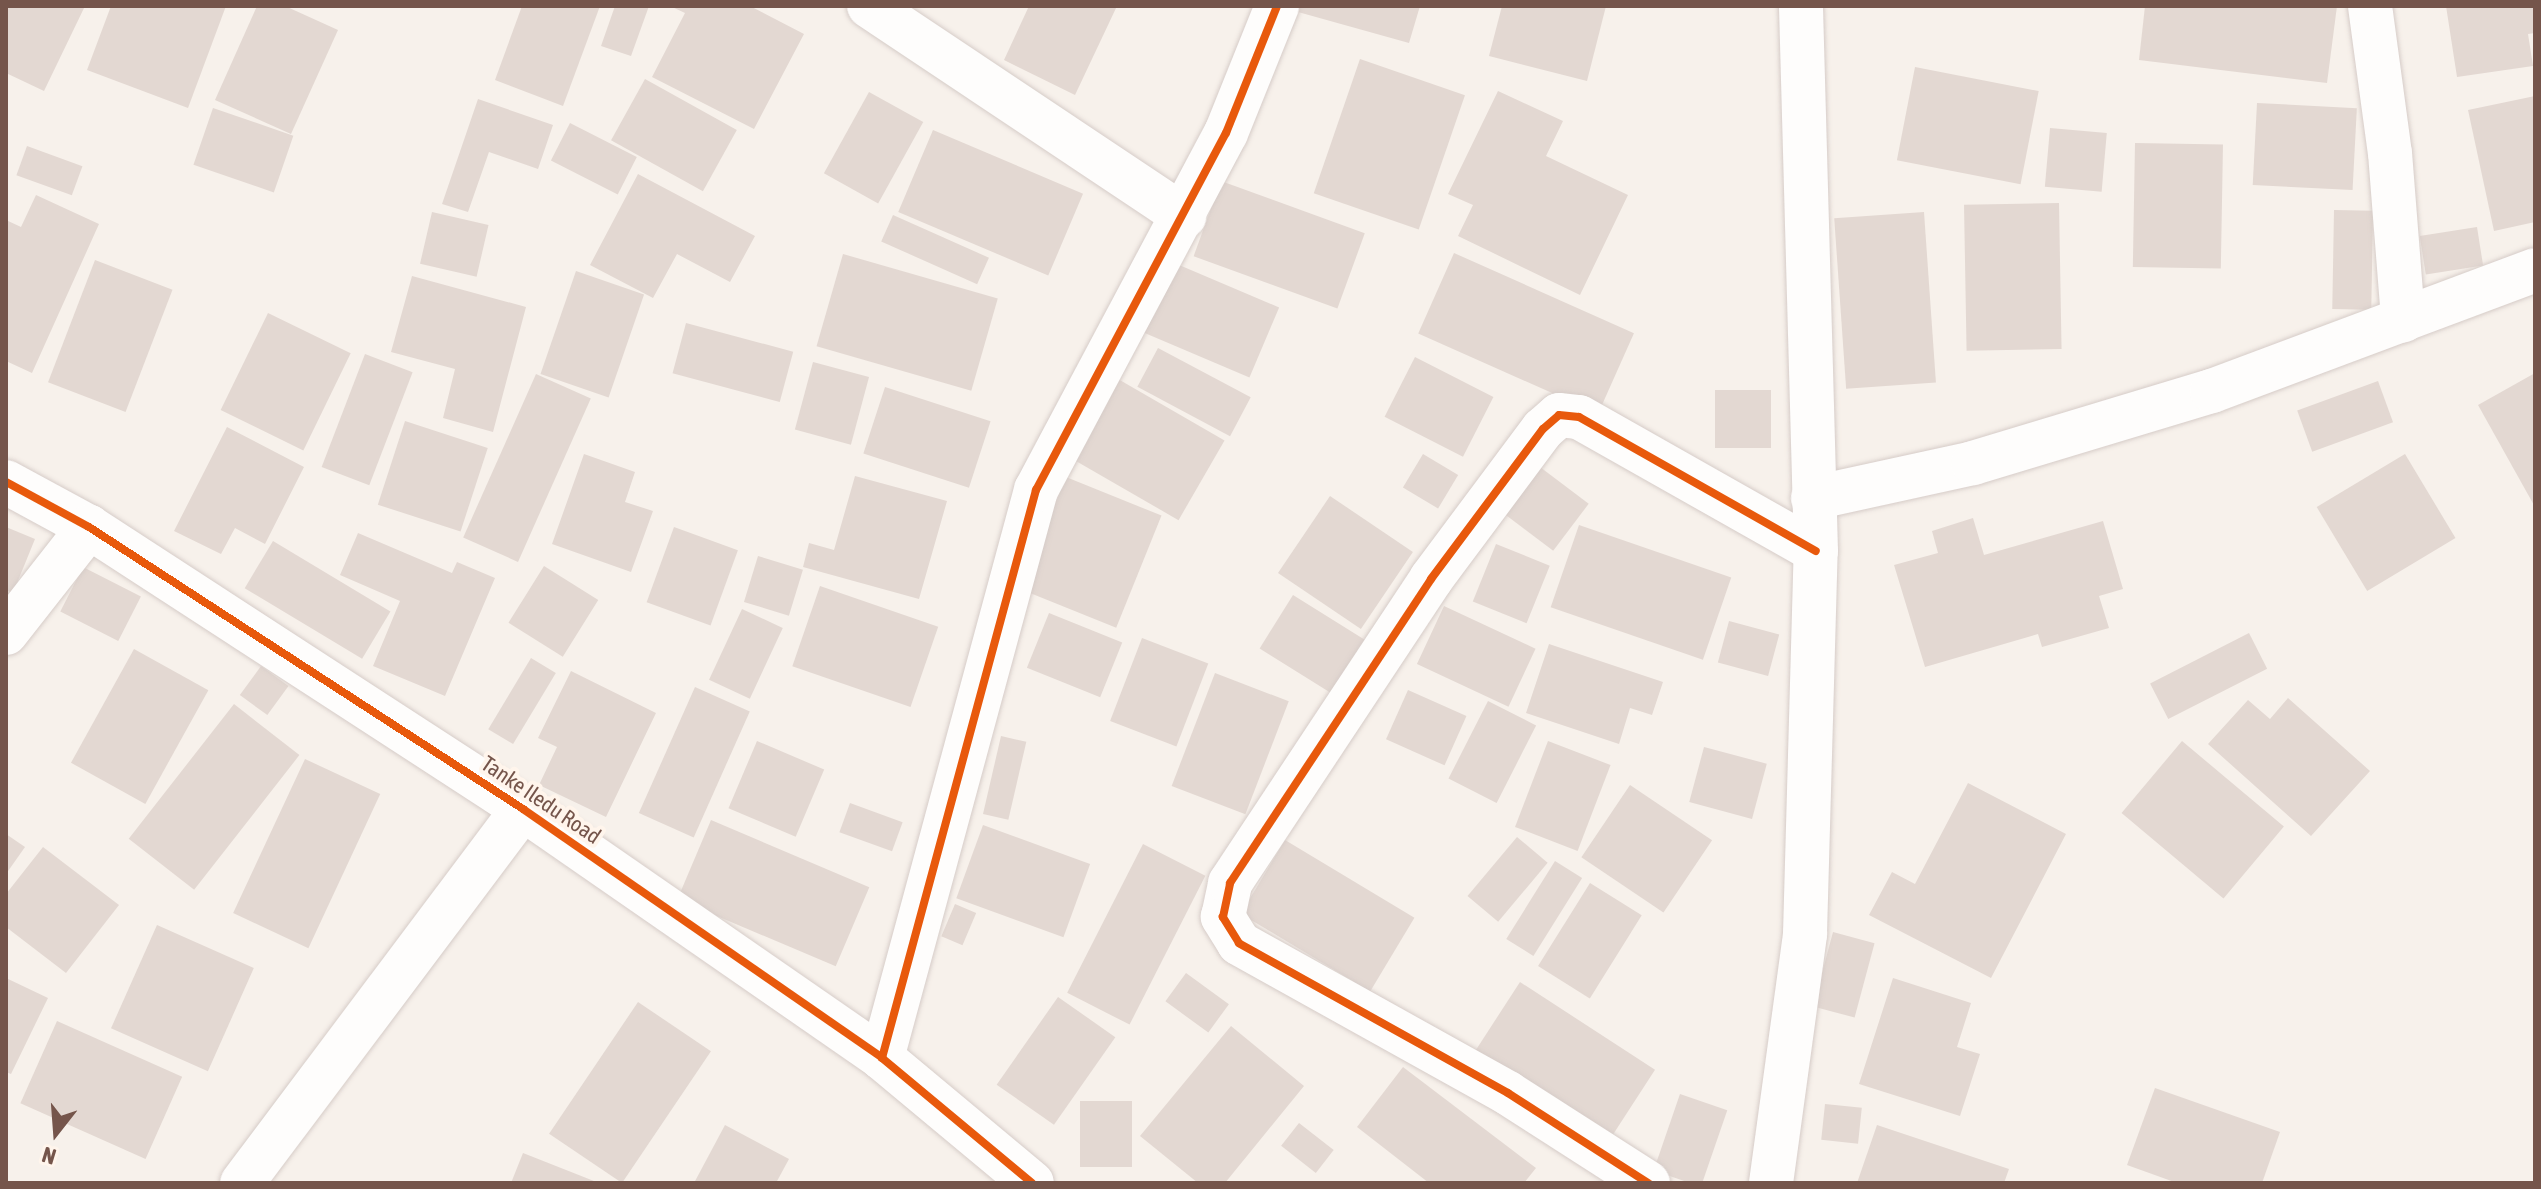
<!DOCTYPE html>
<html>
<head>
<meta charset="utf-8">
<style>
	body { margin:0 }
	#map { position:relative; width:2541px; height:1189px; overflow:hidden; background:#f7f1eb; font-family:"Asap Condensed",sans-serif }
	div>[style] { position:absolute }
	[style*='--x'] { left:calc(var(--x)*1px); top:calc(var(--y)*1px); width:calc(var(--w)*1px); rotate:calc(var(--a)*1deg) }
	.building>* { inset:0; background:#e3d8d2; transform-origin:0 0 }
	.roads { filter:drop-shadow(0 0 2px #d6ccc8) drop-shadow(0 0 2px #d6ccc8) }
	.street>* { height:44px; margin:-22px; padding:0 22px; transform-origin:22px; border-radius:22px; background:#fefdfc }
	.cycleway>* { height:8px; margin:-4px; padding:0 4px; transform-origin:4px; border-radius:4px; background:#e8590c }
	span { translate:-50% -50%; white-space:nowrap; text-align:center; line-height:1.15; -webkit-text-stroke:8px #fff5ec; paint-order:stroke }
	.street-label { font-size:22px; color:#75554b }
	.frame { position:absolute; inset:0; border:8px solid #75554b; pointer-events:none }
	.north { position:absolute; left:16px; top:1093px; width:80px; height:80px; -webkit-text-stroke:6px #fff5ec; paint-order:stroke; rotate:197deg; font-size:22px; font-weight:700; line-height:32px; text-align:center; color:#75554b }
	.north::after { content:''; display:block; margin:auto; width:28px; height:36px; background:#75554b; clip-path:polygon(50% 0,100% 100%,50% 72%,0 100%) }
</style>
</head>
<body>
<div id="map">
	<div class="building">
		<div style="clip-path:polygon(6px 6px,85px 6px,44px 91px,6px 73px)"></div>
		<div style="clip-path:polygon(111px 6px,226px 6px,188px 108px,87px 70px)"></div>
		<div style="clip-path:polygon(257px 6px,285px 6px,338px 30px,291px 134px,215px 100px)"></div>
		<div style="clip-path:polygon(522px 6px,600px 6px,563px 106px,495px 80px)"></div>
		<div style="clip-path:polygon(615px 6px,649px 6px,631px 56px,601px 46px)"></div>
		<div style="clip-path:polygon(670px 6px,750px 6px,804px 34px,754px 129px,652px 77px,685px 13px)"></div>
		<div style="clip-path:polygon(1029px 6px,1117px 6px,1075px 95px,1004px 60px)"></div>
		<div style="clip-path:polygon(1299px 6px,1420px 6px,1409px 43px,1298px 12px)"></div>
		<div style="clip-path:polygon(1502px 6px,1606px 6px,1587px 81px,1489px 56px)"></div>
		<div style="clip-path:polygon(2145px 6px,2337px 6px,2327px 83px,2139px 60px)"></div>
		<div style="clip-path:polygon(2446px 6px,2535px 6px,2535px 33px,2528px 34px,2533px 66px,2457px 77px)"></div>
		<div style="left:1360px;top:59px;width:111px;height:142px;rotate:19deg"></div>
		<div style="left:1915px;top:67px;width:126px;height:95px;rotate:11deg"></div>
		<div style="left:645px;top:79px;width:105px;height:70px;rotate:29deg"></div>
		<div style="clip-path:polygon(1498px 91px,1563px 121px,1546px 156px,1628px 195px,1580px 295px,1458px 236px,1473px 205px,1448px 194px)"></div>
		<div style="left:869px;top:92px;width:62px;height:93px;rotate:29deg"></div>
		<div style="clip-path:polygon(2535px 96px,2535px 222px,2494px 231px,2468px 110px)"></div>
		<div style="clip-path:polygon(478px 99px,553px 125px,538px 169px,489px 152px,468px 212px,442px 204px)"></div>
		<div style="left:2257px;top:103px;width:100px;height:82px;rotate:3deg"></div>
		<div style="left:213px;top:108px;width:85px;height:60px;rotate:19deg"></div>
		<div style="left:570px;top:123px;width:75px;height:42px;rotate:27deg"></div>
		<div style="left:2050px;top:128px;width:57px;height:59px;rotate:5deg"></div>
		<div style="left:933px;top:130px;width:163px;height:89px;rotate:23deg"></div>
		<div style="left:2135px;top:143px;width:88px;height:124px;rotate:1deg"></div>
		<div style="left:27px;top:146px;width:59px;height:31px;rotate:20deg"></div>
		<div style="clip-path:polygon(638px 174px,755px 236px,730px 282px,677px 254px,653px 298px,590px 265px)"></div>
		<div style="left:1221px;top:181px;width:153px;height:80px;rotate:20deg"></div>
		<div style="clip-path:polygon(36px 195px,99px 224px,32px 373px,6px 361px,6px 220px,21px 227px)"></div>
		<div style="left:2059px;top:203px;width:146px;height:95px;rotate:89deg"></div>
		<div style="left:2334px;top:210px;width:39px;height:99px;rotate:1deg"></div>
		<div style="left:432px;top:212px;width:58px;height:53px;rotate:13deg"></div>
		<div style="left:1924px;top:212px;width:171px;height:90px;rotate:86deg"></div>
		<div style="left:893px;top:215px;width:105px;height:29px;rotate:24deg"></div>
		<div style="left:2477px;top:227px;width:39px;height:58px;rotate:81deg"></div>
		<div style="left:1454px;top:253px;width:197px;height:88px;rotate:24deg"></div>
		<div style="left:843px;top:254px;width:161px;height:96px;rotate:16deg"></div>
		<div style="left:1165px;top:259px;width:124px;height:76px;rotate:23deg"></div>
		<div style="left:95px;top:260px;width:83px;height:131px;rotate:21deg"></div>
		<div style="left:576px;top:271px;width:72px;height:109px;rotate:19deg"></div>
		<div style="clip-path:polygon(412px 276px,526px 307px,493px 432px,443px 418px,455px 369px,391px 352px)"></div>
		<div style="left:268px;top:313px;width:92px;height:108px;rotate:26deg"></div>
		<div style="left:686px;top:323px;width:111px;height:52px;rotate:15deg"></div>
		<div style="left:1158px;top:348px;width:105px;height:44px;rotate:28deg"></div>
		<div style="left:365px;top:354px;width:51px;height:121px;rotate:21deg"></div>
		<div style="left:1415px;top:357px;width:88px;height:67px;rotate:27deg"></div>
		<div style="left:813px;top:362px;width:58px;height:70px;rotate:15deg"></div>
		<div style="clip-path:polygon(2535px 373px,2535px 507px,2478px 405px)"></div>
		<div style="left:536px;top:374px;width:60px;height:179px;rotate:24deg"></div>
		<div style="left:1118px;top:379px;width:123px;height:92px;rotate:30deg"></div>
		<div style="left:2378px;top:381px;width:44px;height:86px;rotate:70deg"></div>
		<div style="left:885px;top:387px;width:111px;height:70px;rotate:18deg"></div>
		<div style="left:1771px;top:390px;width:58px;height:56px;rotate:90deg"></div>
		<div style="left:405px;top:421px;width:87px;height:88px;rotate:18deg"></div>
		<div style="clip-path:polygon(227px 427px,304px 467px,265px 544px,235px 528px,221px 554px,174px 531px)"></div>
		<div style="clip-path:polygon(584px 454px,635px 472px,625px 502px,653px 511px,631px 572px,552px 544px)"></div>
		<div style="left:1423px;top:454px;width:41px;height:39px;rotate:31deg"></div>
		<div style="left:2405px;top:454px;width:98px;height:103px;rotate:59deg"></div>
		<div style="left:1540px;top:467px;width:61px;height:59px;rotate:37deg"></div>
		<div style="clip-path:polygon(855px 476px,947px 501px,919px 599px,803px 567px,809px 543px,834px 550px)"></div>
		<div style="left:1066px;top:477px;width:103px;height:121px;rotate:22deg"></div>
		<div style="left:1330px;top:496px;width:100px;height:93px;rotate:34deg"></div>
		<div style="clip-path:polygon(1973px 518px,1984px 555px,2103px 521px,2123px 589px,2099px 596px,2109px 628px,2042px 647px,2038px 634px,1925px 667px,1894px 565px,1938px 553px,1932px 531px)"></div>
		<div style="left:1579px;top:525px;width:161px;height:87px;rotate:19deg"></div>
		<div style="clip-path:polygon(6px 527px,35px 539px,13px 593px,6px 590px)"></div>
		<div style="left:674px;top:527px;width:68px;height:80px;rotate:20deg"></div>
		<div style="clip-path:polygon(358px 533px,452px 573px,457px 562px,495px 578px,445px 696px,373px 666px,400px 601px,340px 575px)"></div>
		<div style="left:273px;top:541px;width:137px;height:55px;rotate:31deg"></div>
		<div style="left:1496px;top:544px;width:58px;height:62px;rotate:22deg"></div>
		<div style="left:758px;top:556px;width:47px;height:48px;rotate:17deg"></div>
		<div style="left:544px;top:566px;width:64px;height:67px;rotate:32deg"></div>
		<div style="left:83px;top:567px;width:65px;height:50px;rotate:27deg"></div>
		<div style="left:820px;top:586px;width:125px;height:85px;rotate:19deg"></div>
		<div style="left:1293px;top:595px;width:86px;height:63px;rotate:32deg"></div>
		<div style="left:1444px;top:606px;width:101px;height:64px;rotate:25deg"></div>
		<div style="left:742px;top:609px;width:45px;height:78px;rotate:25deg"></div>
		<div style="left:1049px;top:613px;width:79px;height:59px;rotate:22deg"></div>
		<div style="left:1729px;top:621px;width:52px;height:43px;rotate:15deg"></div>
		<div style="left:2249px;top:633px;width:40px;height:111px;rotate:63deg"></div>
		<div style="left:1142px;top:638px;width:71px;height:89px;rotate:21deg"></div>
		<div style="clip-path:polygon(1549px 644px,1663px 682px,1652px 715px,1630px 708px,1619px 744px,1526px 713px)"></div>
		<div style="left:134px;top:649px;width:85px;height:130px;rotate:29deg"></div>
		<div style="left:531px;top:658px;width:29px;height:83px;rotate:31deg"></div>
		<div style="left:261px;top:666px;width:34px;height:36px;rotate:36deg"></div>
		<div style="clip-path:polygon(571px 671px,656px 713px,606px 817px,539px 785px,557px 747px,538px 738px)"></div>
		<div style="left:1215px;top:673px;width:79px;height:121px;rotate:21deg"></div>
		<div style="left:695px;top:687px;width:60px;height:138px;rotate:24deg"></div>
		<div style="left:1408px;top:690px;width:64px;height:54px;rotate:24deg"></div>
		<div style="clip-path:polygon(2288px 698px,2370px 771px,2311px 836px,2208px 744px,2248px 700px,2270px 719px)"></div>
		<div style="left:1488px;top:701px;width:54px;height:87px;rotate:27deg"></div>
		<div style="left:234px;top:704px;width:83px;height:171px;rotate:38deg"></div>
		<div style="left:1001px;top:736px;width:26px;height:80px;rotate:13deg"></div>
		<div style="left:757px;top:741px;width:73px;height:73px;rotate:23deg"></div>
		<div style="left:1548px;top:741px;width:67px;height:92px;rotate:21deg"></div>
		<div style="left:2182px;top:741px;width:133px;height:94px;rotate:40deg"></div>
		<div style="left:1704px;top:747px;width:65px;height:57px;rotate:15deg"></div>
		<div style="left:305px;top:759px;width:83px;height:170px;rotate:25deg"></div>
		<div style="clip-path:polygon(1968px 783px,2066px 834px,1991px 978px,1869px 915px,1892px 872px,1915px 884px)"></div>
		<div style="left:1630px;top:785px;width:99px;height:87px;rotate:34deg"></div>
		<div style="left:850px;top:803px;width:56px;height:31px;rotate:20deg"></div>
		<div style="left:711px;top:820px;width:172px;height:86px;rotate:23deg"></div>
		<div style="left:983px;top:825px;width:114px;height:78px;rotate:20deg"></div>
		<div style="clip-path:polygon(6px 834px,25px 847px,6px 874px)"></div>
		<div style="left:1517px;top:837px;width:40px;height:77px;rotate:40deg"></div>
		<div style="left:1285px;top:840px;width:151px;height:86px;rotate:31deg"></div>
		<div style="left:1143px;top:844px;width:70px;height:167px;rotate:27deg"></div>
		<div style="clip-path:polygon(43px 847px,119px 905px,66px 973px,6px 927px,6px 894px)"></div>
		<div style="left:1555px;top:861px;width:32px;height:92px;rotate:32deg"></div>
		<div style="left:1590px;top:883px;width:61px;height:98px;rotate:32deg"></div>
		<div style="left:955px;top:904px;width:23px;height:35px;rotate:23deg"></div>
		<div style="left:157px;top:925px;width:106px;height:113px;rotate:24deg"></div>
		<div style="left:1833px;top:932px;width:43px;height:77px;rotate:15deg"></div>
		<div style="left:1186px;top:973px;width:53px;height:35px;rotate:36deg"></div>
		<div style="clip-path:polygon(6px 978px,48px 998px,11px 1074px,6px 1072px)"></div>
		<div style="clip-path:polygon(1893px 978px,1971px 1003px,1957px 1047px,1980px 1054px,1960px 1116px,1859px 1084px)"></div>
		<div style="left:1520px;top:982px;width:161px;height:84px;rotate:33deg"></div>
		<div style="left:1058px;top:997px;width:70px;height:107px;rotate:35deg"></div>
		<div style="left:638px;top:1002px;width:88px;height:159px;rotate:34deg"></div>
		<div style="left:57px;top:1021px;width:137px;height:90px;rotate:24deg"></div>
		<div style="clip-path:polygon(1231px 1026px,1304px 1086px,1225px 1183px,1198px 1183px,1140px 1136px)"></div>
		<div style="clip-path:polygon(1403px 1067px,1536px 1168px,1524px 1183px,1429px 1183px,1357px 1127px)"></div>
		<div style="clip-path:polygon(2155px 1088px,2280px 1132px,2262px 1183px,2177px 1183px,2127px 1165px)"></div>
		<div style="left:1680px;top:1094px;width:50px;height:81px;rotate:19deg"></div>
		<div style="left:1080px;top:1101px;width:52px;height:66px"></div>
		<div style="left:1825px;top:1104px;width:37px;height:36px;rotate:6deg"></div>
		<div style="left:1299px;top:1123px;width:44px;height:29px;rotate:38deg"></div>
		<div style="clip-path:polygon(725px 1125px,789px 1159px,776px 1183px,694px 1183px)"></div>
		<div style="clip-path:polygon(1877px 1125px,2009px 1169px,2004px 1183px,1857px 1183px)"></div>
		<div style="clip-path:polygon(523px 1153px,599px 1183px,511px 1183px)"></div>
	</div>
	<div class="roads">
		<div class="street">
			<div style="--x:869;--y:6;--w:379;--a:33.7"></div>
			<div style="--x:2370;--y:6;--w:148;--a:82.3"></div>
			<div style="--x:2390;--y:153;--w:168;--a:85.5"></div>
			<div style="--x:6;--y:482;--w:94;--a:28.5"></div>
			<div style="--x:89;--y:527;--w:518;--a:33.01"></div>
			<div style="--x:523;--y:809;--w:437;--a:34.7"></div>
			<div style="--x:882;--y:1058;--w:195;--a:39.8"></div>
			<div style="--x:1813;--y:498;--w:164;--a:-12.3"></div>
			<div style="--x:1973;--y:463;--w:250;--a:-16.8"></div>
			<div style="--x:2212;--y:391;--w:345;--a:-20.5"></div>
			<div style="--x:6;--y:633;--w:135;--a:-51.9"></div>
			<div style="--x:882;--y:1058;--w:589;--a:-74.83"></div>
			<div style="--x:1036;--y:490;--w:404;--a:-62"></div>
			<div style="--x:1226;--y:133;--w:137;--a:-68.1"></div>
			<div style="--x:242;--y:1183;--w:468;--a:-53.1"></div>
			<div style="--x:1648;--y:1183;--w:166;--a:-147.3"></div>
			<div style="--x:1508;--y:1093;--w:308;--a:-150.9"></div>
			<div style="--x:1239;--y:943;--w:31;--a:-122"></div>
			<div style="--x:1223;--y:917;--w:35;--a:-78"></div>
			<div style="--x:1230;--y:883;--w:364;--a:-56.5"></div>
			<div style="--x:1431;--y:579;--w:187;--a:-53.3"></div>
			<div style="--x:1543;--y:429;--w:21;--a:-41"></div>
			<div style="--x:1559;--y:415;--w:20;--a:6"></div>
			<div style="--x:1579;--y:417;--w:272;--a:29.5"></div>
			<div style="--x:1771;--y:1183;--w:251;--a:-82.2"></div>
			<div style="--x:1805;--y:934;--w:383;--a:-88.4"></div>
			<div style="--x:1816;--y:551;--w:545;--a:-91.58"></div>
		</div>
	</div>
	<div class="cycleway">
		<div style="--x:6;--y:482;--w:94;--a:28.5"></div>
		<div style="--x:89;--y:527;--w:518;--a:33.01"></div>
		<div style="--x:523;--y:809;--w:437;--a:34.7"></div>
		<div style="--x:882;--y:1058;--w:195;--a:39.8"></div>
		<div style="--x:882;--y:1058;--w:589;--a:-74.83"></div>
		<div style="--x:1036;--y:490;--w:404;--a:-62"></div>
		<div style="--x:1226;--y:133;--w:137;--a:-68.1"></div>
		<div style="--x:1648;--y:1183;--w:166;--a:-147.3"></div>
		<div style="--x:1508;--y:1093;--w:308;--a:-150.9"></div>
		<div style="--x:1239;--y:943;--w:31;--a:-122"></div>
		<div style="--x:1223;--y:917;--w:35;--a:-78"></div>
		<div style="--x:1230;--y:883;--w:364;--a:-56.5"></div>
		<div style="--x:1431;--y:579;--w:187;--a:-53.3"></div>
		<div style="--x:1543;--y:429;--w:21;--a:-41"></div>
		<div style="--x:1559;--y:415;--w:20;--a:6"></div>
		<div style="--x:1579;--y:417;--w:272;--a:29.5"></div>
	</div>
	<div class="street-label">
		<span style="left:541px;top:800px;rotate:34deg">Tanke Iledu Road</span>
	</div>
	<div class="frame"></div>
	<div class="north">N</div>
</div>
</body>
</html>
